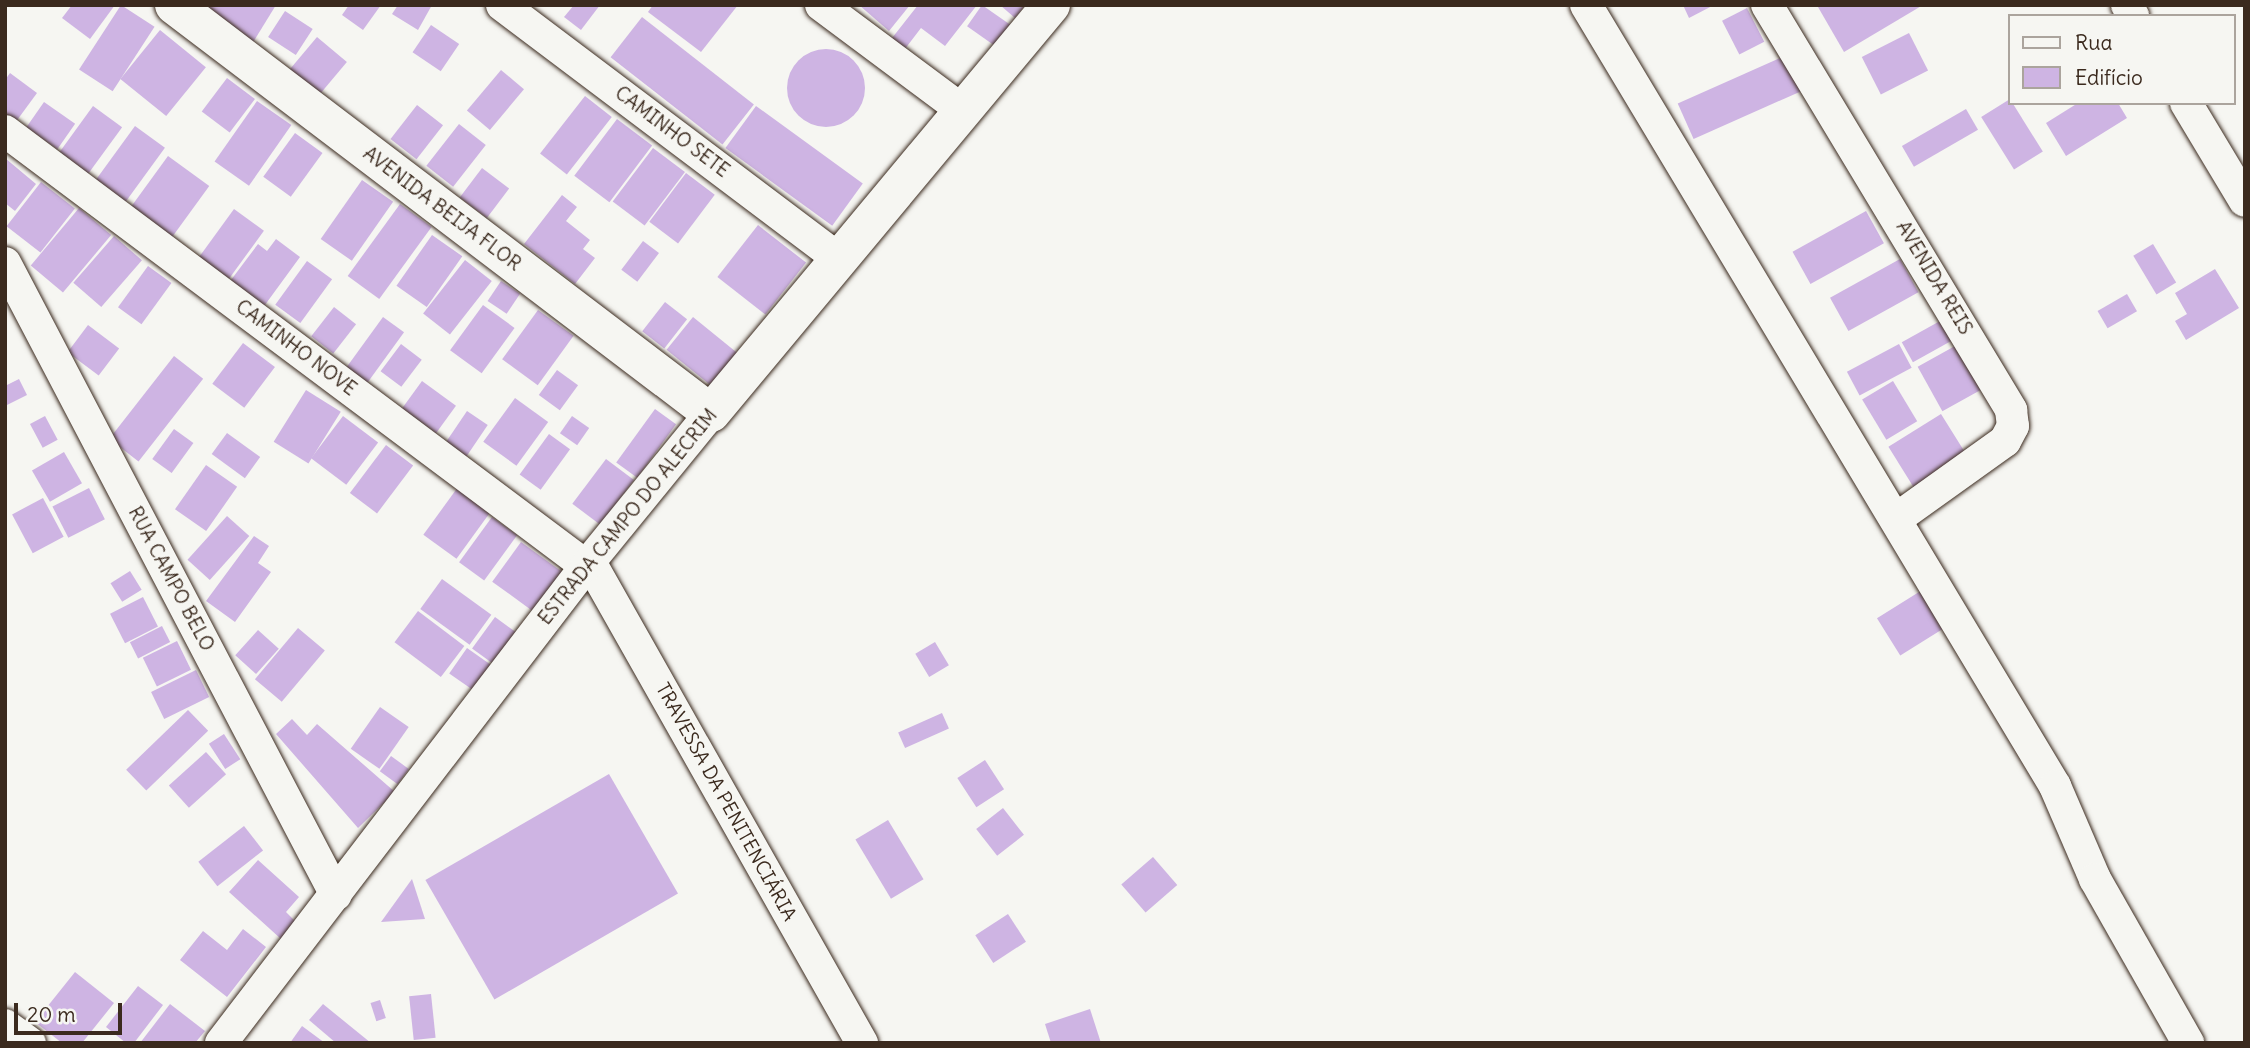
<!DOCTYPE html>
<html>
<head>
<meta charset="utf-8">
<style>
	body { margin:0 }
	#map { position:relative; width:2250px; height:1048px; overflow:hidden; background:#f6f6f2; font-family:Delius,sans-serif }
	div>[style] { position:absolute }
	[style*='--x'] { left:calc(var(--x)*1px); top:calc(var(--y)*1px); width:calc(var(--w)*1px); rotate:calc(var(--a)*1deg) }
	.building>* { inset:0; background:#ceb4e3; transform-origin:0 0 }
	.round { border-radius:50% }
	.roads { filter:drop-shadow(0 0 2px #3b2a1e) drop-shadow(0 0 2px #3b2a1e) }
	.minor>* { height:32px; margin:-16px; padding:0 16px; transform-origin:16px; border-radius:16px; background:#f6f6f2 }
	.tertiary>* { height:38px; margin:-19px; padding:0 19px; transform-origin:19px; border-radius:19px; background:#f6f6f2 }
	span { translate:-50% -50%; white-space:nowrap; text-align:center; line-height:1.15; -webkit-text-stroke:5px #f6f6f2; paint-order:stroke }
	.street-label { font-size:19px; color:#3b2a1e }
	.frame { position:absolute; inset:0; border:7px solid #3b2a1e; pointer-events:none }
	.legend { position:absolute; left:2008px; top:14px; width:228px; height:91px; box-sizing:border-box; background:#f6f6f2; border:2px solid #aba49d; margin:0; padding:9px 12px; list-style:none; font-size:21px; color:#3b2a1e }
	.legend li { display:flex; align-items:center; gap:14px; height:35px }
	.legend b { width:35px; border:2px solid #aba49d }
	.scale { position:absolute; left:14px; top:1003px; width:108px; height:32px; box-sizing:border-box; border:4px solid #3b2a1e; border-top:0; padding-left:9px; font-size:21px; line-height:24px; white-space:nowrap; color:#3b2a1e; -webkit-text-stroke:5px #f6f6f2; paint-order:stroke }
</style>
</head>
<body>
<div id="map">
	<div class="building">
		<div style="clip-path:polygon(72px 5px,115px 5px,90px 39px,62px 18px)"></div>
		<div style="left:121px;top:5px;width:40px;height:77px;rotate:33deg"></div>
		<div style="clip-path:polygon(204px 5px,276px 5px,252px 44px)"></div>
		<div style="clip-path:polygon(349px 5px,381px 5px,363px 30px,342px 15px)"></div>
		<div style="clip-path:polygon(398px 5px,432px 5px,418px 30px,392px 14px)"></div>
		<div style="clip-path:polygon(574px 5px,600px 5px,581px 30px,564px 17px)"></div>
		<div style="clip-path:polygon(653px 5px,738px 5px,701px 52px,648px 12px)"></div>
		<div style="clip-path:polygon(859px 5px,910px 5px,889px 31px)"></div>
		<div style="clip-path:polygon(918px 5px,977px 5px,945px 46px,921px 28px,898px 58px,885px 47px)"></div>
		<div style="left:982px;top:5px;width:42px;height:26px;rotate:35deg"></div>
		<div style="clip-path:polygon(1000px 5px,1025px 5px,1015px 18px)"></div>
		<div style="clip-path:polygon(1683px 5px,1714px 5px,1689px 18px)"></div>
		<div style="clip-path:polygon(1822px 5px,1923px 5px,1844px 52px,1818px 7px)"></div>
		<div style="left:1747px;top:8px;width:38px;height:28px;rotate:63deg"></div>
		<div style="left:285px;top:11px;width:33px;height:31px;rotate:33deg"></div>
		<div style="left:642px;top:17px;width:142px;height:51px;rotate:38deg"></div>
		<div style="left:431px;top:25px;width:34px;height:33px;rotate:34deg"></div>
		<div style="left:160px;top:30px;width:59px;height:63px;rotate:39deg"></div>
		<div style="left:1909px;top:33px;width:42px;height:53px;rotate:63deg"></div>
		<div style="left:317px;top:37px;width:39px;height:50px;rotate:40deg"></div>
		<div class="round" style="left:787px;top:49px;width:78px;height:78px"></div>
		<div style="left:1791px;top:53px;width:39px;height:124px;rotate:66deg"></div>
		<div style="left:501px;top:70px;width:30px;height:53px;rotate:40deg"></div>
		<div style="clip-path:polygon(10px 73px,37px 93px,15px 123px,5px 116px,5px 80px)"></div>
		<div style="left:227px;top:78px;width:35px;height:42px;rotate:37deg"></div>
		<div style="left:585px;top:96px;width:34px;height:73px;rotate:38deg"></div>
		<div style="left:2010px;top:99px;width:62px;height:34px;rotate:58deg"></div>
		<div style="left:257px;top:101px;width:42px;height:74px;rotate:35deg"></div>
		<div style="left:44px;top:102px;width:38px;height:31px;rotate:35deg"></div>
		<div style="clip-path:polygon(2078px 103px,2118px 103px,2127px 118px,2066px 156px,2046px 123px)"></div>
		<div style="left:417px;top:105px;width:33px;height:43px;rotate:38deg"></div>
		<div style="left:93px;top:106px;width:36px;height:58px;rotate:36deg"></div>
		<div style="left:756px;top:106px;width:132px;height:52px;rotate:36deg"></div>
		<div style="left:1966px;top:109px;width:24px;height:74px;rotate:60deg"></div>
		<div style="left:617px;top:119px;width:44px;height:71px;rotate:37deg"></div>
		<div style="left:459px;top:124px;width:34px;height:53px;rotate:38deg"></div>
		<div style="left:135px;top:126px;width:37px;height:69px;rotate:36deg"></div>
		<div style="left:295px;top:133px;width:34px;height:54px;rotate:36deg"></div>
		<div style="left:653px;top:148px;width:40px;height:67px;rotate:37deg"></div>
		<div style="left:168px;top:156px;width:51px;height:69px;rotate:36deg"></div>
		<div style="clip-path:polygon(5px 158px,36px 184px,15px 211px,5px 203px)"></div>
		<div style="left:482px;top:168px;width:34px;height:37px;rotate:37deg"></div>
		<div style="left:686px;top:173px;width:36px;height:61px;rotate:37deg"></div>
		<div style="left:362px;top:180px;width:38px;height:72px;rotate:35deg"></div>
		<div style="left:41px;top:182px;width:43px;height:56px;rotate:38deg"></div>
		<div style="clip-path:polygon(562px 195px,577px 207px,566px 221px,590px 240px,583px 249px,595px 258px,575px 284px,524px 244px)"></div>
		<div style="left:400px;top:204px;width:39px;height:89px;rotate:36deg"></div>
		<div style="left:79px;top:208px;width:42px;height:75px;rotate:40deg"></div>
		<div style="left:234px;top:209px;width:37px;height:64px;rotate:36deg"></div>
		<div style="left:1866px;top:211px;width:37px;height:84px;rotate:61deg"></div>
		<div style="left:758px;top:225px;width:61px;height:66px;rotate:38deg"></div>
		<div style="left:432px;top:235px;width:37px;height:62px;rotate:35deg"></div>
		<div style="left:114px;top:236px;width:37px;height:62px;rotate:41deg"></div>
		<div style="clip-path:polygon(276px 239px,300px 257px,262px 309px,228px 284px,258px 244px,267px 251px)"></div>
		<div style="left:643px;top:241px;width:20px;height:36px;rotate:37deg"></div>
		<div style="left:2153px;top:244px;width:45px;height:23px;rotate:59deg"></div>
		<div style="left:1900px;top:259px;width:38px;height:80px;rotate:61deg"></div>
		<div style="left:465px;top:260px;width:34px;height:68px;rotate:38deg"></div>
		<div style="left:307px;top:261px;width:31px;height:54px;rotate:36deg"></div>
		<div style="left:148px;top:266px;width:29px;height:51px;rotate:36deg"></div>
		<div style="clip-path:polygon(2215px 269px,2239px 308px,2186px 340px,2175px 321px,2187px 314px,2175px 293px)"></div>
		<div style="left:501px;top:281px;width:23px;height:24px;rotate:34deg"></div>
		<div style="left:2127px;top:294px;width:20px;height:34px;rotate:60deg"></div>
		<div style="left:665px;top:302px;width:28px;height:37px;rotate:38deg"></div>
		<div style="left:483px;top:305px;width:39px;height:56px;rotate:36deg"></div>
		<div style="left:334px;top:307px;width:28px;height:37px;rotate:38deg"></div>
		<div style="left:538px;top:310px;width:44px;height:61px;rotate:36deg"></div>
		<div style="left:1949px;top:316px;width:23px;height:54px;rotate:61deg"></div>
		<div style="left:383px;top:317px;width:26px;height:62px;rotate:36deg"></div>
		<div style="left:693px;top:317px;width:63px;height:42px;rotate:39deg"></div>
		<div style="left:88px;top:325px;width:39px;height:34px;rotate:37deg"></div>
		<div style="left:1964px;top:341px;width:51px;height:53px;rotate:61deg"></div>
		<div style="left:243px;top:343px;width:40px;height:51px;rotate:37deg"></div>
		<div style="left:401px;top:344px;width:26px;height:34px;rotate:37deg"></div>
		<div style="left:1899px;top:344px;width:27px;height:59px;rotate:62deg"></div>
		<div style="left:174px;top:356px;width:37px;height:105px;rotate:38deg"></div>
		<div style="left:557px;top:370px;width:26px;height:31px;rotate:36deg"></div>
		<div style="clip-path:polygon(19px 379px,27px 395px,5px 406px,5px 386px)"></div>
		<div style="left:422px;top:381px;width:42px;height:34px;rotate:36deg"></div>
		<div style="left:1893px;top:381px;width:47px;height:36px;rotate:59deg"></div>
		<div style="left:306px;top:390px;width:41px;height:61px;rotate:32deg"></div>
		<div style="left:515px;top:398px;width:41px;height:54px;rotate:36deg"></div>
		<div style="left:655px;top:409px;width:26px;height:66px;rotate:36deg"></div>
		<div style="left:467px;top:411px;width:25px;height:39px;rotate:34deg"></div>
		<div style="left:1941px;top:414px;width:49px;height:62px;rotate:58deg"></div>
		<div style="left:45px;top:416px;width:27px;height:17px;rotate:62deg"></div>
		<div style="left:343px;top:416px;width:44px;height:53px;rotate:37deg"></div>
		<div style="left:572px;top:416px;width:21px;height:21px;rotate:35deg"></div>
		<div style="left:174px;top:429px;width:24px;height:37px;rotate:36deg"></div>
		<div style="left:227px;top:433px;width:41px;height:26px;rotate:36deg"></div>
		<div style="left:549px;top:434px;width:26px;height:50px;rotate:36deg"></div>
		<div style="left:386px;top:445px;width:34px;height:60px;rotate:37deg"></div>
		<div style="left:64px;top:452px;width:36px;height:37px;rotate:60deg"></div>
		<div style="left:606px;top:459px;width:35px;height:56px;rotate:37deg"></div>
		<div style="left:206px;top:465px;width:38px;height:54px;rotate:35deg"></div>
		<div style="left:458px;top:487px;width:41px;height:59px;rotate:36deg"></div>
		<div style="left:89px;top:488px;width:35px;height:41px;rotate:63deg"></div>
		<div style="left:43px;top:498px;width:44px;height:35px;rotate:62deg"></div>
		<div style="left:227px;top:516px;width:30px;height:59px;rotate:42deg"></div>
		<div style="left:492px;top:517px;width:31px;height:56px;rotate:36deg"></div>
		<div style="clip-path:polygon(254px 536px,269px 546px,258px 563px,271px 572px,235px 622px,206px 601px)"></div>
		<div style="left:521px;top:542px;width:57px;height:49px;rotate:36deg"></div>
		<div style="left:130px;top:571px;width:22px;height:23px;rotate:58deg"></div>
		<div style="left:442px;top:579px;width:61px;height:37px;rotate:36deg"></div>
		<div style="left:1927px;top:587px;width:44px;height:59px;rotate:58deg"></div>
		<div style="left:143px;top:597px;width:33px;height:37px;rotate:63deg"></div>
		<div style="left:418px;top:611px;width:58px;height:39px;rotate:37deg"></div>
		<div style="left:495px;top:617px;width:29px;height:39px;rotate:36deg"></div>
		<div style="left:162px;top:626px;width:18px;height:36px;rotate:63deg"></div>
		<div style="left:298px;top:628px;width:35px;height:67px;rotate:40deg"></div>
		<div style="left:258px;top:630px;width:28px;height:34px;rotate:42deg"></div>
		<div style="left:177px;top:641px;width:32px;height:38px;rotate:64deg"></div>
		<div style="left:935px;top:642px;width:27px;height:23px;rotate:59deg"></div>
		<div style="left:467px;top:648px;width:29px;height:31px;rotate:35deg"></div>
		<div style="left:196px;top:670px;width:30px;height:50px;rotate:64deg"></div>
		<div style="left:380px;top:707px;width:35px;height:51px;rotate:35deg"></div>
		<div style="left:188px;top:710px;width:29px;height:86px;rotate:46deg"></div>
		<div style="left:942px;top:713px;width:17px;height:48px;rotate:66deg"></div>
		<div style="clip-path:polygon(292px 719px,307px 735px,317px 724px,395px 792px,358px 828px,276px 734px)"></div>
		<div style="left:224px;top:734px;width:30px;height:18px;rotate:57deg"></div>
		<div style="left:206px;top:752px;width:30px;height:50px;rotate:48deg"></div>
		<div style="left:391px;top:756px;width:22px;height:19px;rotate:36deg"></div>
		<div style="left:985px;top:760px;width:35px;height:33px;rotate:57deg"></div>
		<div style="left:609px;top:774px;width:138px;height:212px;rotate:60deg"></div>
		<div style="left:1003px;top:808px;width:34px;height:34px;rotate:52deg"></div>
		<div style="left:888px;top:820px;width:69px;height:38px;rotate:59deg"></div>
		<div style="left:244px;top:826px;width:31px;height:58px;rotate:52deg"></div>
		<div style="left:1153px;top:857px;width:37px;height:42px;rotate:49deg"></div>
		<div style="clip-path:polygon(258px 860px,299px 897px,286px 912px,296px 922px,281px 939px,229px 892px)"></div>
		<div style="clip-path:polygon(412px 879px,425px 919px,381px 922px)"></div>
		<div style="left:1008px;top:914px;width:33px;height:39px;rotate:57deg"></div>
		<div style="clip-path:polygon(243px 929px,266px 947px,227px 997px,180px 960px,203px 931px,227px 950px)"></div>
		<div style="clip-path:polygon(75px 972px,114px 1003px,82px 1043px,62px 1043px,35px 1022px)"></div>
		<div style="clip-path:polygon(138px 986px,163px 1005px,134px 1043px,126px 1043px,106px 1027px)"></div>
		<div style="left:431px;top:994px;width:44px;height:22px;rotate:84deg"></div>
		<div style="left:380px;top:1000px;width:19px;height:10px;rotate:72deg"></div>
		<div style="clip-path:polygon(170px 1004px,205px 1031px,195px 1043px,140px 1043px)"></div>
		<div style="clip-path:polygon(323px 1004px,371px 1043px,336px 1043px,309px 1020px)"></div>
		<div style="clip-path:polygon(1090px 1009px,1101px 1043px,1051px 1043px,1045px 1024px)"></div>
		<div style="clip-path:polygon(302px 1026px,325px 1043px,290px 1043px)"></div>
	</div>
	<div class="roads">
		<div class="minor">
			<div style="--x:502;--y:5;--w:424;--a:37"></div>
			<div style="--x:821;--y:5;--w:176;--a:36.7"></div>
			<div style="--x:1586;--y:5;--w:911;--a:59.01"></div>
			<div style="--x:2055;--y:786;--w:101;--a:66.7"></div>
			<div style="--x:2095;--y:879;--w:189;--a:60.4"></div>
			<div style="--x:1767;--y:5;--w:473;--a:58.9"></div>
			<div style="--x:2011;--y:410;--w:16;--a:83"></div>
			<div style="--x:2013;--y:426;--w:17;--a:118"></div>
			<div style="--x:2005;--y:441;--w:134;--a:144.4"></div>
			<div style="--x:2127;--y:5;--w:13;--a:61"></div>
			<div style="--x:2186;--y:103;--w:114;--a:59"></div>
			<div style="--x:5;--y:131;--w:726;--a:36.82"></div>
			<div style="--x:5;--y:263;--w:713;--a:62.36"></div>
			<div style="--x:590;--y:562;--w:553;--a:60.51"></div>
			<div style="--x:5;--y:1025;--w:31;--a:36"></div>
			<div style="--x:221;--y:1043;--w:601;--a:-52.58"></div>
			<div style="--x:586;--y:566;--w:198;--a:-50.8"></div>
		</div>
		<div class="tertiary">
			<div style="--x:174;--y:5;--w:674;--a:37.23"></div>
			<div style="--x:711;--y:413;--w:531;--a:-50.19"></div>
		</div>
	</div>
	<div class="street-label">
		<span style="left:672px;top:132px;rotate:37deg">CAMINHO SETE</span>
		<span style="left:442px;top:209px;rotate:37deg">AVENIDA BEIJA FLOR</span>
		<span style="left:1934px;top:278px;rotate:59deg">AVENIDA REIS</span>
		<span style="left:296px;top:348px;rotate:37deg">CAMINHO NOVE</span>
		<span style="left:628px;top:517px;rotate:-51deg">ESTRADA CAMPO DO ALECRIM</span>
		<span style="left:171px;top:579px;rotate:62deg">RUA CAMPO BELO</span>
		<span style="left:726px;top:802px;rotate:61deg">TRAVESSA DA PENITENCIÁRIA</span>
	</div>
	<div class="frame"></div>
	<ul class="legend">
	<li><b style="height:9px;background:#f6f6f2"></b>Rua</li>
	<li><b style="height:19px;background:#ceb4e3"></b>Edifício</li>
	</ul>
	<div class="scale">20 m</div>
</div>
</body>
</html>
